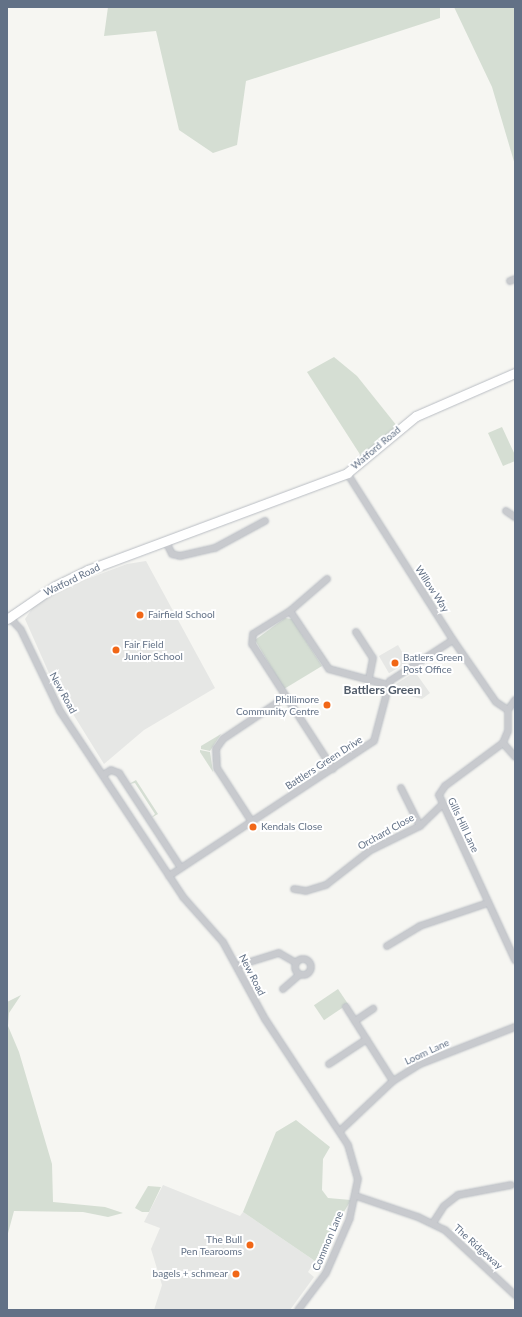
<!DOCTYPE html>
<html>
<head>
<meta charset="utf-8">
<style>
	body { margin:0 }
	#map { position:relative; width:522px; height:1317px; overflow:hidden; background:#f6f6f2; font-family:Lato,sans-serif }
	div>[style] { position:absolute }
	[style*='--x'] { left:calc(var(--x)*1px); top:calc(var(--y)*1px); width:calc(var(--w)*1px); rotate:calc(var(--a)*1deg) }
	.built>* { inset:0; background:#e6e7e5; transform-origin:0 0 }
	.green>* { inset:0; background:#d5ded3; transform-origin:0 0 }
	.roads { filter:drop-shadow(0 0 1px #b9bdc3) drop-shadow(0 0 1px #b9bdc3) }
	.minor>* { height:6px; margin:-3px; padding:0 3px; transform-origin:3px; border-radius:3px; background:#c8cace }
	.minor>.ring { margin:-3px; padding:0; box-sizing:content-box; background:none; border:6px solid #c8cace; border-radius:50% }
	.secondary>* { height:9px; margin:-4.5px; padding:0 4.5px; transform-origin:4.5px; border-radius:4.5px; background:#fff }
	.dots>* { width:11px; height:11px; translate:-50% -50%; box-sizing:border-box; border:2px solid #fff; border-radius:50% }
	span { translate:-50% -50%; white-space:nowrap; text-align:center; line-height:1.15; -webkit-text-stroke:4px #fff; paint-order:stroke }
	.street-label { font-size:10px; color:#627186 }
	.poi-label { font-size:10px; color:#627186 }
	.left { translate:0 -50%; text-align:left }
	.right { translate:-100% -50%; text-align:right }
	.quarter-label { font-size:12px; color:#515c6a; font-weight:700 }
	.frame { position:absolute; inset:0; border:8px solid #627186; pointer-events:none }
</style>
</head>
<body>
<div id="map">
	<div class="built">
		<div style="clip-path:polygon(146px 561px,215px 688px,144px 730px,104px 764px,52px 680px,25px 619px,35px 604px,79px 582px,127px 564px)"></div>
		<div style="left:398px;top:645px;width:20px;height:22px;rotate:60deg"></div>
		<div style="clip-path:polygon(415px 672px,430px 693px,422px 699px,403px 694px,396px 684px)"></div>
		<div style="clip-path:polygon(163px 1185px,240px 1216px,243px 1212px,315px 1261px,308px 1272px,314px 1277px,290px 1310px,154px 1310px,162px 1285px,151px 1249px,160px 1228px,144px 1222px)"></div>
	</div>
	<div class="green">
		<div style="clip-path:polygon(108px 7px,440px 7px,440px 18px,246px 81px,237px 145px,213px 153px,179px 130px,156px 31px,104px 36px)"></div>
		<div style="clip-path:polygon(454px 7px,515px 7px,515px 165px,492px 87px)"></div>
		<div style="clip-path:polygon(334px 357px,357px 376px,397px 426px,361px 456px,307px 372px)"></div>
		<div style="clip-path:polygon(502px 427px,515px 455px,515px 461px,503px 466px,488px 433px)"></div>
		<div style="clip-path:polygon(285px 618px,292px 619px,322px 666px,284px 689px,255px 640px)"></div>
		<div style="clip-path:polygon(221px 734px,210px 751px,201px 749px,201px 746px)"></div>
		<div style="clip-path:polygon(200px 750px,210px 752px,213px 772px,200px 752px)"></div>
		<div style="clip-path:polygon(136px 780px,158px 814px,151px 818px,155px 814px,135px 783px,129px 784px)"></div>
		<div style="left:338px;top:989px;width:18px;height:29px;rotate:56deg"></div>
		<div style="clip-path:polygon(21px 995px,9px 1013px,8px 1026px,19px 1052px,52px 1164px,53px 1202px,105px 1207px,123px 1213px,108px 1217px,83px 1212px,14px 1211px,7px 1237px,7px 1002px)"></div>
		<div style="clip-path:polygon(296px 1120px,330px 1147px,323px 1159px,322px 1190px,328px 1198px,351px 1200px,315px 1261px,243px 1212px,276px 1132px)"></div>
		<div style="clip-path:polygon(148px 1186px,161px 1187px,149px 1212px,142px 1212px,135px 1208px)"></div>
	</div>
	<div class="roads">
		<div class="minor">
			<div style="--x:510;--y:281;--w:5;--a:-22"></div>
			<div style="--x:347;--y:473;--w:198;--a:57.6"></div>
			<div style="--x:453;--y:640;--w:75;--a:55.3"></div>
			<div style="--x:496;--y:702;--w:14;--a:34"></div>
			<div style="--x:506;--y:511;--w:11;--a:34"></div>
			<div style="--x:166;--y:542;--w:13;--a:63"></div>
			<div style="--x:172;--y:554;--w:8;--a:14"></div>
			<div style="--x:180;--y:556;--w:36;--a:-13"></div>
			<div style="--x:215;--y:548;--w:57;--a:-28.4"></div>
			<div style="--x:290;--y:611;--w:49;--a:-40.9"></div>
			<div style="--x:10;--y:618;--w:16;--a:47"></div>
			<div style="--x:21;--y:630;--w:90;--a:64.3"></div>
			<div style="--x:60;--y:711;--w:223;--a:56.5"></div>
			<div style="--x:183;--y:897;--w:60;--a:48.4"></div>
			<div style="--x:223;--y:942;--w:88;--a:61.4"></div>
			<div style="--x:265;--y:1019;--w:151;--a:56.6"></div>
			<div style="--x:348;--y:1145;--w:35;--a:74"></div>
			<div style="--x:358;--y:1179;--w:40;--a:102"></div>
			<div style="--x:350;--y:1218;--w:60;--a:113.6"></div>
			<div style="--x:326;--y:1273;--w:46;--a:127.1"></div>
			<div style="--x:356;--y:632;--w:31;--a:57"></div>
			<div style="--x:373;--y:658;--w:20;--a:101"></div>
			<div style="--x:515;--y:700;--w:12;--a:125"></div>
			<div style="--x:508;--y:710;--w:21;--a:90"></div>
			<div style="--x:508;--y:731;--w:13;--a:113"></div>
			<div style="--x:503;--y:743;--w:72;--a:143.4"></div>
			<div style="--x:445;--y:786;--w:11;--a:124"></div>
			<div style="--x:439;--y:795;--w:182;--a:65.3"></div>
			<div style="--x:503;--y:743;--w:18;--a:49"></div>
			<div style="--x:333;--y:769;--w:149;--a:-122.9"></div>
			<div style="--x:252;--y:644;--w:10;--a:-84"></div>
			<div style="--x:253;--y:634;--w:44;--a:-31.9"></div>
			<div style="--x:290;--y:611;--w:70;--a:56.1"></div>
			<div style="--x:329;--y:669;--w:61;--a:15.2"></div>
			<div style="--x:103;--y:775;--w:9;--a:-32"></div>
			<div style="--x:111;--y:770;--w:9;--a:21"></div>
			<div style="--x:119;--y:773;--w:113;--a:56.9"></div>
			<div style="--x:401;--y:788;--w:42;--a:63.4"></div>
			<div style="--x:252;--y:822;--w:64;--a:-122.9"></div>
			<div style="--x:217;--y:768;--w:19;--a:-93"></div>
			<div style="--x:216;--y:749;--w:12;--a:-55"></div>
			<div style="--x:223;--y:739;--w:76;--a:-33.7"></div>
			<div style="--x:169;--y:876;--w:245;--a:-33.4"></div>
			<div style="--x:374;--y:741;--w:62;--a:-75.1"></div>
			<div style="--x:390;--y:681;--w:75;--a:-33.1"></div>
			<div style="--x:294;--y:889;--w:12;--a:9"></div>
			<div style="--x:306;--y:891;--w:21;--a:-17"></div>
			<div style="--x:326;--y:885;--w:57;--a:-37.9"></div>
			<div style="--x:371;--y:850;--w:55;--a:-26.1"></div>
			<div style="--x:420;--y:826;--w:30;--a:-44"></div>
			<div style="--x:387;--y:946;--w:39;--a:-31"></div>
			<div style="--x:420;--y:926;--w:72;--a:-18.7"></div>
			<div class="ring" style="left:295px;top:959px;width:10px;height:10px"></div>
			<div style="--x:237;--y:966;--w:44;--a:-17.2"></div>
			<div style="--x:279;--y:953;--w:20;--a:30"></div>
			<div style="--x:283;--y:989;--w:21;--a:-41"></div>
			<div style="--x:346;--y:1007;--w:88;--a:57.6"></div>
			<div style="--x:355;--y:1021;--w:22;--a:-34"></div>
			<div style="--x:329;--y:1064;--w:45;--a:-33.3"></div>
			<div style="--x:341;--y:1130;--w:71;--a:-43.3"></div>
			<div style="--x:393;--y:1081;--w:32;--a:-32"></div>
			<div style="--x:420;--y:1064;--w:102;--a:-21.3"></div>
			<div style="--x:356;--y:1196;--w:65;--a:18.7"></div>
			<div style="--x:418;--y:1217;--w:30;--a:26"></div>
			<div style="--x:445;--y:1230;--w:96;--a:42.9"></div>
			<div style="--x:433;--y:1223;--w:20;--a:-57"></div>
			<div style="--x:444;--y:1206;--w:18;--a:-38"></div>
			<div style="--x:458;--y:1195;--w:54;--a:-10.7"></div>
		</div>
		<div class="secondary">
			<div style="--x:7;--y:619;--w:58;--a:-34.5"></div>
			<div style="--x:55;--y:586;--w:37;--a:-26"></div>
			<div style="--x:88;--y:570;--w:277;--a:-20.5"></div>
			<div style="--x:347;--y:473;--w:89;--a:-39.6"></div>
			<div style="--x:416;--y:416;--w:108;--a:-23.5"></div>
		</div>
	</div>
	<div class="dots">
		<div style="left:140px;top:615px;background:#f16717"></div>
		<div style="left:116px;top:650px;background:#f16717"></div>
		<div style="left:395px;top:663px;background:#f16717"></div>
		<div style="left:327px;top:705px;background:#f16717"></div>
		<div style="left:253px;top:827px;background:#f16717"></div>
		<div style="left:250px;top:1245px;background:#f16717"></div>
		<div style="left:236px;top:1274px;background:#f16717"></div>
	</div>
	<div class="street-label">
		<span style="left:376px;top:448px;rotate:-40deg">Watford Road</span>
		<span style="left:72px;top:580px;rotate:-26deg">Watford Road</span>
		<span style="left:432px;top:589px;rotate:57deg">Willow Way</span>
		<span style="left:63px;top:693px;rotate:61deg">New Road</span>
		<span style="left:324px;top:763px;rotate:-33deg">Battlers Green Drive</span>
		<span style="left:463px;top:825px;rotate:65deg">Gills Hill Lane</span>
		<span style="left:386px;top:832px;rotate:-29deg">Orchard Close</span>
		<span style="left:252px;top:975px;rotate:63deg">New Road</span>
		<span style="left:427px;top:1052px;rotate:-25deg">Loom Lane</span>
		<span style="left:328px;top:1241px;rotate:-67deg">Common Lane</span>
		<span style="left:478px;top:1247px;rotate:42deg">The Ridgeway</span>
	</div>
	<div class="poi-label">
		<span class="left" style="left:148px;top:615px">Fairfield School</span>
		<span class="left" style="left:124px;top:650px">Fair Field<br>Junior School</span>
		<span class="left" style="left:403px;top:663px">Batlers Green<br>Post Office</span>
		<span class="right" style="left:319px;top:705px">Phillimore<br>Community Centre</span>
		<span class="left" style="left:261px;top:827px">Kendals Close</span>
		<span class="right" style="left:242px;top:1245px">The Bull<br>Pen Tearooms</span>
		<span class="right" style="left:228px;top:1274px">bagels + schmear</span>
	</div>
	<div class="quarter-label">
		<span style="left:382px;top:690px">Battlers Green</span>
	</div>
	<div class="frame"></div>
</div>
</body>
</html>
